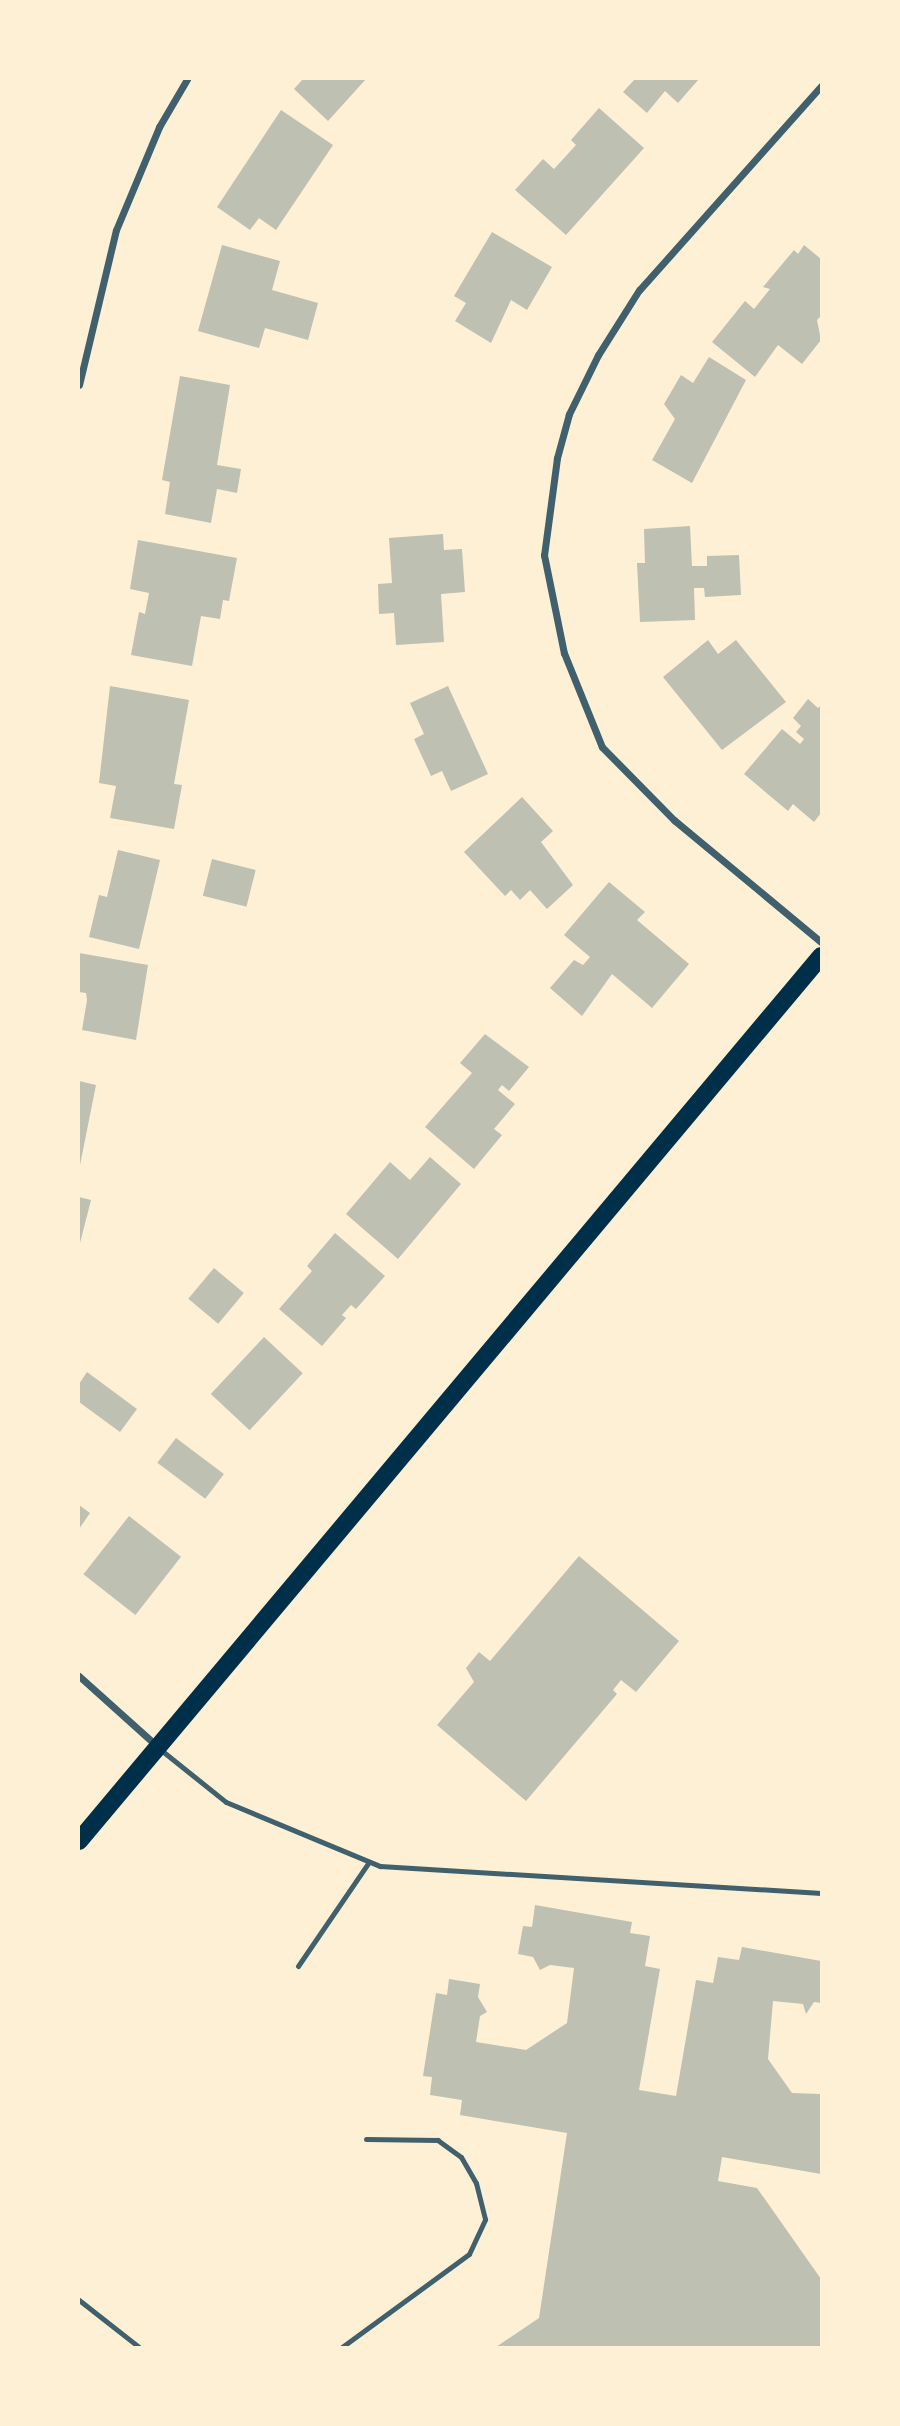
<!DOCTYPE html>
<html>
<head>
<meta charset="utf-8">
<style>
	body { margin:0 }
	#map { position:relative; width:900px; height:2426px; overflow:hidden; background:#fdf0d5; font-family:"Varela Round",sans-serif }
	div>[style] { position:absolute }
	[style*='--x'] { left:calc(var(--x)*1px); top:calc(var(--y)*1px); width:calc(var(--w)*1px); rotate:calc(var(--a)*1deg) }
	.building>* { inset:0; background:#bec0b2; transform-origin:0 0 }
	.service>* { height:5px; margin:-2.5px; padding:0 2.5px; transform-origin:2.5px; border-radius:2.5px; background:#3f606c }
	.minor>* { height:7px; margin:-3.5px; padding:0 3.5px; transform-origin:3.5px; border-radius:3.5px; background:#3f606c }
	.primary>* { height:18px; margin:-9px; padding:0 9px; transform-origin:9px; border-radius:9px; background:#003049 }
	span { translate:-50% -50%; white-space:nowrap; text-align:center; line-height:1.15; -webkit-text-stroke:7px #fdf0d5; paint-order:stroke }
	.frame { position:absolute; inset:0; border:80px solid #fdf0d5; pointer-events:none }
</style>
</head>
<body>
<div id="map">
	<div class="building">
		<div style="clip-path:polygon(303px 79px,366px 79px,328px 121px,294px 89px)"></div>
		<div style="clip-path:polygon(635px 79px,699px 79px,678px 103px,665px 91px,647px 113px,623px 92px)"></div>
		<div style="clip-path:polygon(599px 108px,644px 148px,566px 235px,515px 190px,543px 159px,554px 169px,576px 145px,571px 140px)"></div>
		<div style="clip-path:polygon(281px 110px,333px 145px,276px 230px,259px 218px,250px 230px,217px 207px)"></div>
		<div style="clip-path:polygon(492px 232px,552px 267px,527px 310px,511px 300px,491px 343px,455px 321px,466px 303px,454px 296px)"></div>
		<div style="clip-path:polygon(222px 245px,280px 261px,272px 290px,318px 303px,308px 340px,265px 328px,259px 348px,198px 331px)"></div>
		<div style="clip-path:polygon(804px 245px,821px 259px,821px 316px,817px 320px,821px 340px,802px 364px,778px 345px,755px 377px,712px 342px,745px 301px,754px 309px,770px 289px,763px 287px,794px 250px,798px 254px)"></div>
		<div style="clip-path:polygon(709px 357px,746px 380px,692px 483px,652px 460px,675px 419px,664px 404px,681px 375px,693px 383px)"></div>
		<div style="clip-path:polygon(180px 376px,230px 385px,217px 465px,241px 469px,237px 493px,217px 489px,211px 523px,165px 514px,170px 482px,162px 480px)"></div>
		<div style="clip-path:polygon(690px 526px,692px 566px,707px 566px,707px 556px,739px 555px,741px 595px,705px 597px,704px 588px,694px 588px,695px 620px,640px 622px,637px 563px,645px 563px,644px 529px)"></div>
		<div style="clip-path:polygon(443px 534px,444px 550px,462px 549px,465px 592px,441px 594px,444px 642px,396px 645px,394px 613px,379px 614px,378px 584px,392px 583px,389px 538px)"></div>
		<div style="clip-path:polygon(138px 540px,237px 558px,229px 601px,223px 600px,220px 619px,201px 616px,192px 666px,131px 655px,139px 612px,145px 614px,149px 593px,130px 589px)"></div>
		<div style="clip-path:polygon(708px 640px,718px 654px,736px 640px,786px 702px,722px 750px,663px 677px)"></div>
		<div style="clip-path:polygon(110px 686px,189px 700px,174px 784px,182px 785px,174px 829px,110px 818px,116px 786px,99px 783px)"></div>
		<div style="clip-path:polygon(448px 686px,488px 774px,451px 791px,442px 771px,431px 776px,414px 739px,424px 734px,410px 703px)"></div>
		<div style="clip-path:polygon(808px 699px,818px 708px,821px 705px,821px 813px,814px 822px,793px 804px,788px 811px,744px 774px,782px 729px,800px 744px,804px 739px,796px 732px,801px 726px,793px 718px)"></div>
		<div style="clip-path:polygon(522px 797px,553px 831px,541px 842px,573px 885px,547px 909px,530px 890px,520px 900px,511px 890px,505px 896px,464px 852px)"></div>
		<div style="clip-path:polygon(118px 850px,160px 860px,139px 949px,89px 937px,99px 895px,107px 897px)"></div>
		<div style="left:212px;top:859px;width:45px;height:38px;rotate:14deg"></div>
		<div style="clip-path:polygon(609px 882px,645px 912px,637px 920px,689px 964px,652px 1008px,612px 974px,582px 1016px,550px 988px,574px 960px,583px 965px,590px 957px,564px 935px)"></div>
		<div style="clip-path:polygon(79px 953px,148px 965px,136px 1040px,82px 1030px,87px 1000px,86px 993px,79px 992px)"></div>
		<div style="clip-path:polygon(485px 1034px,529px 1067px,509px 1091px,502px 1085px,498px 1090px,515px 1104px,494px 1129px,502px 1135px,474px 1169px,425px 1127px,472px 1073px,460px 1063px)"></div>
		<div style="clip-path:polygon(79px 1081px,96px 1085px,80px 1165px,79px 1165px)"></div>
		<div style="clip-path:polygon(430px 1157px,461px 1184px,398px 1259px,346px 1214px,390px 1162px,410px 1180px)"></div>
		<div style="clip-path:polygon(79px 1197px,91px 1200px,80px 1243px,79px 1243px)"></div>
		<div style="clip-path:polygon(335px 1233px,385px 1276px,356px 1309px,351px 1305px,342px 1315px,346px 1318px,322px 1346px,279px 1309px,312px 1271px,307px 1266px)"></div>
		<div style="left:214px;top:1268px;width:39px;height:40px;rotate:40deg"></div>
		<div style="left:264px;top:1337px;width:53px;height:78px;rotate:43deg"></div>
		<div style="clip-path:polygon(87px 1372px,137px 1409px,120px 1432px,79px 1402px,79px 1384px)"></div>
		<div style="left:176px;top:1438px;width:60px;height:31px;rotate:37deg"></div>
		<div style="clip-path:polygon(79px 1505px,90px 1513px,79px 1529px)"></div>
		<div style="left:129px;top:1516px;width:66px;height:74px;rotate:38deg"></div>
		<div style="clip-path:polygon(579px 1556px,679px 1641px,636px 1692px,621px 1680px,613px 1690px,617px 1694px,526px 1801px,437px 1725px,474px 1682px,466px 1668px,479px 1652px,490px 1661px)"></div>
		<div style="clip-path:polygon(535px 1905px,632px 1922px,630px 1933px,650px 1936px,645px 1966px,660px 1969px,639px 2090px,676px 2096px,696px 1980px,713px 1983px,718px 1957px,739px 1960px,742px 1947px,821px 1961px,821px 2003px,814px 2002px,806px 2014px,803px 2004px,773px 2001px,768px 2059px,792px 2093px,821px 2094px,821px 2174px,722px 2157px,718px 2181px,757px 2188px,821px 2279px,821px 2347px,496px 2347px,539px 2318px,567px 2133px,460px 2115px,462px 2100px,430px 2095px,432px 2077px,423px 2076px,436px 1993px,447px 1995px,449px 1979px,480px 1984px,478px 1997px,487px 2012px,480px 2016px,476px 2042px,526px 2050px,567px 2023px,574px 1968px,550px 1965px,540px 1970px,533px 1957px,518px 1954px,523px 1926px,532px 1927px)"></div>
	</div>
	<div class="service">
		<div style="--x:161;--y:1750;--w:83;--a:38.7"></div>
		<div style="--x:226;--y:1802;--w:167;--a:22.6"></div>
		<div style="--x:380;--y:1866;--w:442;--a:3.5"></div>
		<div style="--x:298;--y:1966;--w:126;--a:-55.7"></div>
		<div style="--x:79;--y:2300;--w:76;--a:38.1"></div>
		<div style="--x:342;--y:2347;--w:157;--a:-36.2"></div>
		<div style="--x:469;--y:2254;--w:38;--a:-65"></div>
		<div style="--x:485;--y:2219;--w:37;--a:-104"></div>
		<div style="--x:476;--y:2183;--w:30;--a:-120"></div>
		<div style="--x:461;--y:2157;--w:29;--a:-144"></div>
		<div style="--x:438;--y:2140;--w:72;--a:-179.2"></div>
	</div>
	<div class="minor">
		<div style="--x:821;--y:86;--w:273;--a:131.7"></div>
		<div style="--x:639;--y:290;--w:77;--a:122.2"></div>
		<div style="--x:598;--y:355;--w:66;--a:116.2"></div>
		<div style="--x:569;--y:414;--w:46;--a:105.3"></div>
		<div style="--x:557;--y:458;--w:98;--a:97.6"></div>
		<div style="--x:544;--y:555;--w:100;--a:78.5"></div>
		<div style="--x:564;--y:653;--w:101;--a:68"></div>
		<div style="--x:602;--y:747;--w:103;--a:45.4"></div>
		<div style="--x:674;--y:820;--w:191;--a:39.7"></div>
		<div style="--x:79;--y:385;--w:159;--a:-76.6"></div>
		<div style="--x:116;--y:230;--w:112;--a:-67.3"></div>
		<div style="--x:159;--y:127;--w:56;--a:-59.7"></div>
		<div style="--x:79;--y:1676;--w:103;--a:41.9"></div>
	</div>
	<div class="primary">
		<div style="--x:79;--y:1841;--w:1155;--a:-50.02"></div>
	</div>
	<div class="frame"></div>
</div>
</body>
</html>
